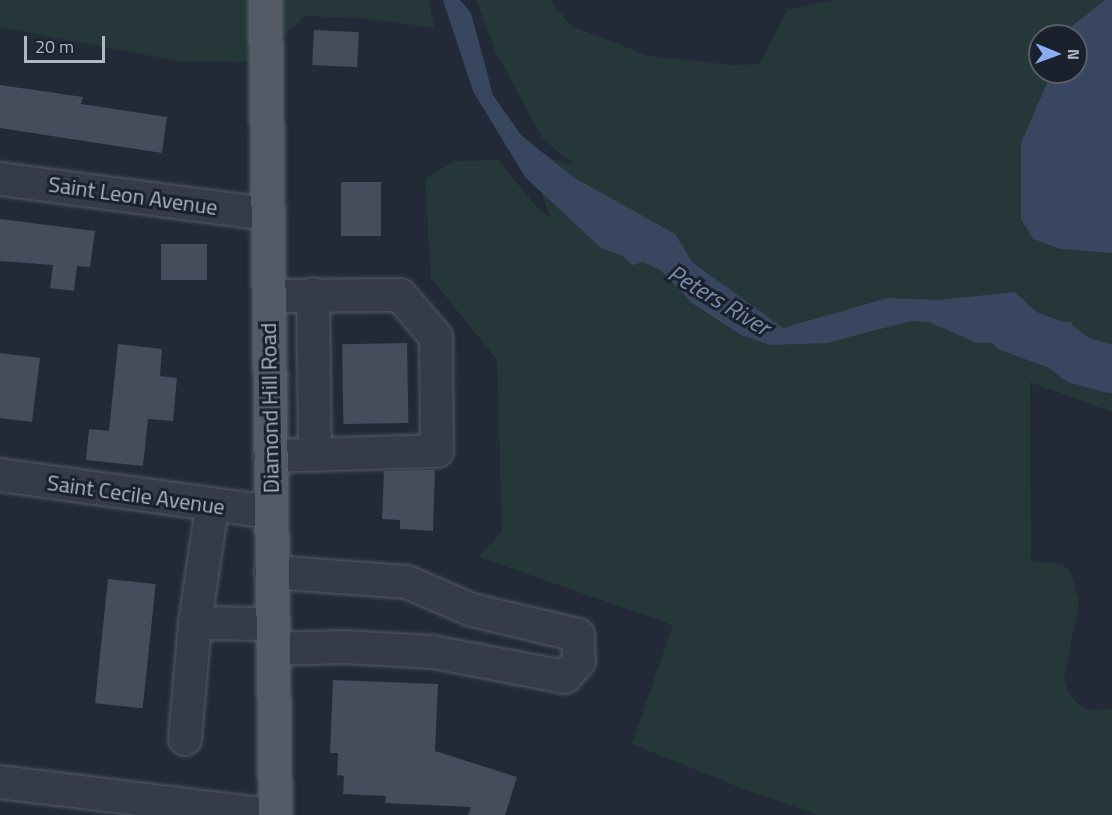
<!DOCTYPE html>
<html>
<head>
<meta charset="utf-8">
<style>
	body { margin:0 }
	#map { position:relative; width:1112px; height:815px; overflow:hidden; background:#222a37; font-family:"Titillium Web",sans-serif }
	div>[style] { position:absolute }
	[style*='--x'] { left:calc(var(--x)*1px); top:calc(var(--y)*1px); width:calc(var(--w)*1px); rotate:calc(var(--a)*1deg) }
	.green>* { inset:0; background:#253739 }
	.water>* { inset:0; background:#38475f }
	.river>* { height:48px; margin:-24px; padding:0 24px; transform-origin:24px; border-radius:24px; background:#38475f }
	.building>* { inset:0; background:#434d5b; transform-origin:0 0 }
	.roads { filter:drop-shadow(0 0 2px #535a65) drop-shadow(0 0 2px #535a65) }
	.minor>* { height:32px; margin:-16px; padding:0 16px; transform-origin:16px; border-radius:16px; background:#353c47 }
	.major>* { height:33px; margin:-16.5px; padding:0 16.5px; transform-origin:16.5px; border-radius:16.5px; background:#535b67 }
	span { translate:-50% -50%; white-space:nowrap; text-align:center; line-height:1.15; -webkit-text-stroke:6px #1b212c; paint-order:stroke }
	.street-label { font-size:22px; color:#b0b7c4 }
	.water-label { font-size:24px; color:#7a8daa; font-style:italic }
	.north { position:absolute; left:1028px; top:24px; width:60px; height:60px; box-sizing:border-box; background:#1b212c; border:2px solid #575d69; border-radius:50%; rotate:91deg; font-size:16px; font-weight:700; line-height:24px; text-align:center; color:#b0b7c4 }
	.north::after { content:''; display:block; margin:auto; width:21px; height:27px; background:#89acf0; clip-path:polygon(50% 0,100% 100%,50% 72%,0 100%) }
	.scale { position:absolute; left:24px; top:36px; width:81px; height:27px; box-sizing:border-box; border:3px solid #b0b7c4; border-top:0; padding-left:8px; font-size:18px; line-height:21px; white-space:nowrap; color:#b0b7c4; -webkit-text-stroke:4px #1b212c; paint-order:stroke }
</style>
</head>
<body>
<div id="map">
	<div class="green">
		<div style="clip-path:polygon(0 0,429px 0,434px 28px,363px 18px,305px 16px,255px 62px,178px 61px,0 27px)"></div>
		<div style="clip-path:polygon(476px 0,550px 0,571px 26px,649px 56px,731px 65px,759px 64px,787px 10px,833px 0,1105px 0,1073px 25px,1068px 36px,1040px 36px,1040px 72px,1052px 72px,1029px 126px,1061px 249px,1112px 253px,1112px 412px,1030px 382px,1031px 561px,1062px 564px,1070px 571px,1079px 603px,1064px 678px,1068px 692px,1079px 705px,1090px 710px,1112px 709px,1112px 815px,819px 815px,749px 791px,632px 744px,673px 625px,479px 557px,502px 531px,497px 360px,431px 278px,425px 179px,454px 161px,498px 160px,534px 204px,551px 218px,541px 192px,542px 163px,557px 160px,574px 165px,543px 139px,496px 53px)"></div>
	</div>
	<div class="water">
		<div style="clip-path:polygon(443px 0,460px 0,471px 13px,493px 95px,521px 135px,573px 177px,675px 234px,693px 263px,783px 328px,888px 298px,938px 300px,1015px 292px,1046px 321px,1072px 322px,1072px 371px,1012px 342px,977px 343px,929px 322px,910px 321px,827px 343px,771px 345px,741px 335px,692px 303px,662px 271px,643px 262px,633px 265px,621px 255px,601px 248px,525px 177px,473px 91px)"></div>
		<div style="clip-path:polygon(1105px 0,1112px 0,1112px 253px,1061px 249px,1033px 239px,1021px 219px,1021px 143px,1052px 72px,1076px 72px,1076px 36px,1068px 36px,1073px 25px)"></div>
	</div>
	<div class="river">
		<div style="--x:1012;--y:329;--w:51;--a:19.5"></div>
		<div style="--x:1060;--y:346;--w:23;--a:38"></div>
		<div style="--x:1078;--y:360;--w:35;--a:15"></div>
	</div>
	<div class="building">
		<div style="left:314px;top:30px;width:45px;height:35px;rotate:3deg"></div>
		<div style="clip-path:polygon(0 85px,83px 97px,81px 104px,167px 117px,162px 153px,0 128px)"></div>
		<div style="left:341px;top:182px;width:40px;height:54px"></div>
		<div style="clip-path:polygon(0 219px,95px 231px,90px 267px,77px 266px,74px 291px,50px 288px,53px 265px,0 261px)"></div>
		<div style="left:161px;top:244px;width:46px;height:36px"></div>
		<div style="left:407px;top:343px;width:80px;height:65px;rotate:89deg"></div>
		<div style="clip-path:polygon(118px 344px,162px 349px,160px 376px,177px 378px,173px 421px,148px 419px,143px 466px,86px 460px,89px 429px,109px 431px)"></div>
		<div style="clip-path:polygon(0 353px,40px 358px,32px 422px,0 418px)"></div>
		<div style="clip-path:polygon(416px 470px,435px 470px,433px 531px,400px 529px,400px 520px,382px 519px,384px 471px)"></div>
		<div style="left:108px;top:579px;width:48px;height:125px;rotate:6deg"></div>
		<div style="clip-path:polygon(333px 680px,438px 684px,435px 751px,517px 777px,505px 815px,468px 815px,471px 807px,385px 803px,386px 796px,343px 794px,344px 776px,337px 775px,338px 753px,330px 753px)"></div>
	</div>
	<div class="roads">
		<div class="minor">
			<div style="--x:0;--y:179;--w:269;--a:7.5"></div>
			<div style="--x:313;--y:294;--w:161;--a:89.3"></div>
			<div style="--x:269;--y:296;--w:131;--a:-0.4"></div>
			<div style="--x:400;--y:295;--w:55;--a:49.4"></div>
			<div style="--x:436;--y:337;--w:114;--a:89.5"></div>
			<div style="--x:437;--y:451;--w:167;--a:178.3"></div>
			<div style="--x:0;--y:475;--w:274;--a:7.8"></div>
			<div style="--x:271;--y:572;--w:136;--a:4.2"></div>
			<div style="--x:407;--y:582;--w:71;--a:23.3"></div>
			<div style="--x:472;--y:610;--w:109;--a:13.3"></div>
			<div style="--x:578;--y:635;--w:26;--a:88"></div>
			<div style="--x:579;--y:661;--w:21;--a:131"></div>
			<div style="--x:565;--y:677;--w:134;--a:-169.3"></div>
			<div style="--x:433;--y:652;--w:89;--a:-176.8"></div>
			<div style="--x:344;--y:647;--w:71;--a:178.4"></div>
			<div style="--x:195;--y:623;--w:78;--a:0.7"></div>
			<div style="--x:185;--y:739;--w:116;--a:-85.1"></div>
			<div style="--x:195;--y:623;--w:117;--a:-81.7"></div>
			<div style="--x:0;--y:782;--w:269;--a:7"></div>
		</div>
		<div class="major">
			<div style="--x:265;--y:0;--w:815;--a:89.3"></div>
		</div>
	</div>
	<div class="street-label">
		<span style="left:133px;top:196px;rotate:8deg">Saint Leon Avenue</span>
		<span style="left:270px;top:408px;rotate:-91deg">Diamond Hill Road</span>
		<span style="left:136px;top:495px;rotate:8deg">Saint Cecile Avenue</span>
	</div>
	<div class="water-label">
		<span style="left:719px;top:300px;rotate:31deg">Peters River</span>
	</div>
	<div class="north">N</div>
	<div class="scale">20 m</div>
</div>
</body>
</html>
